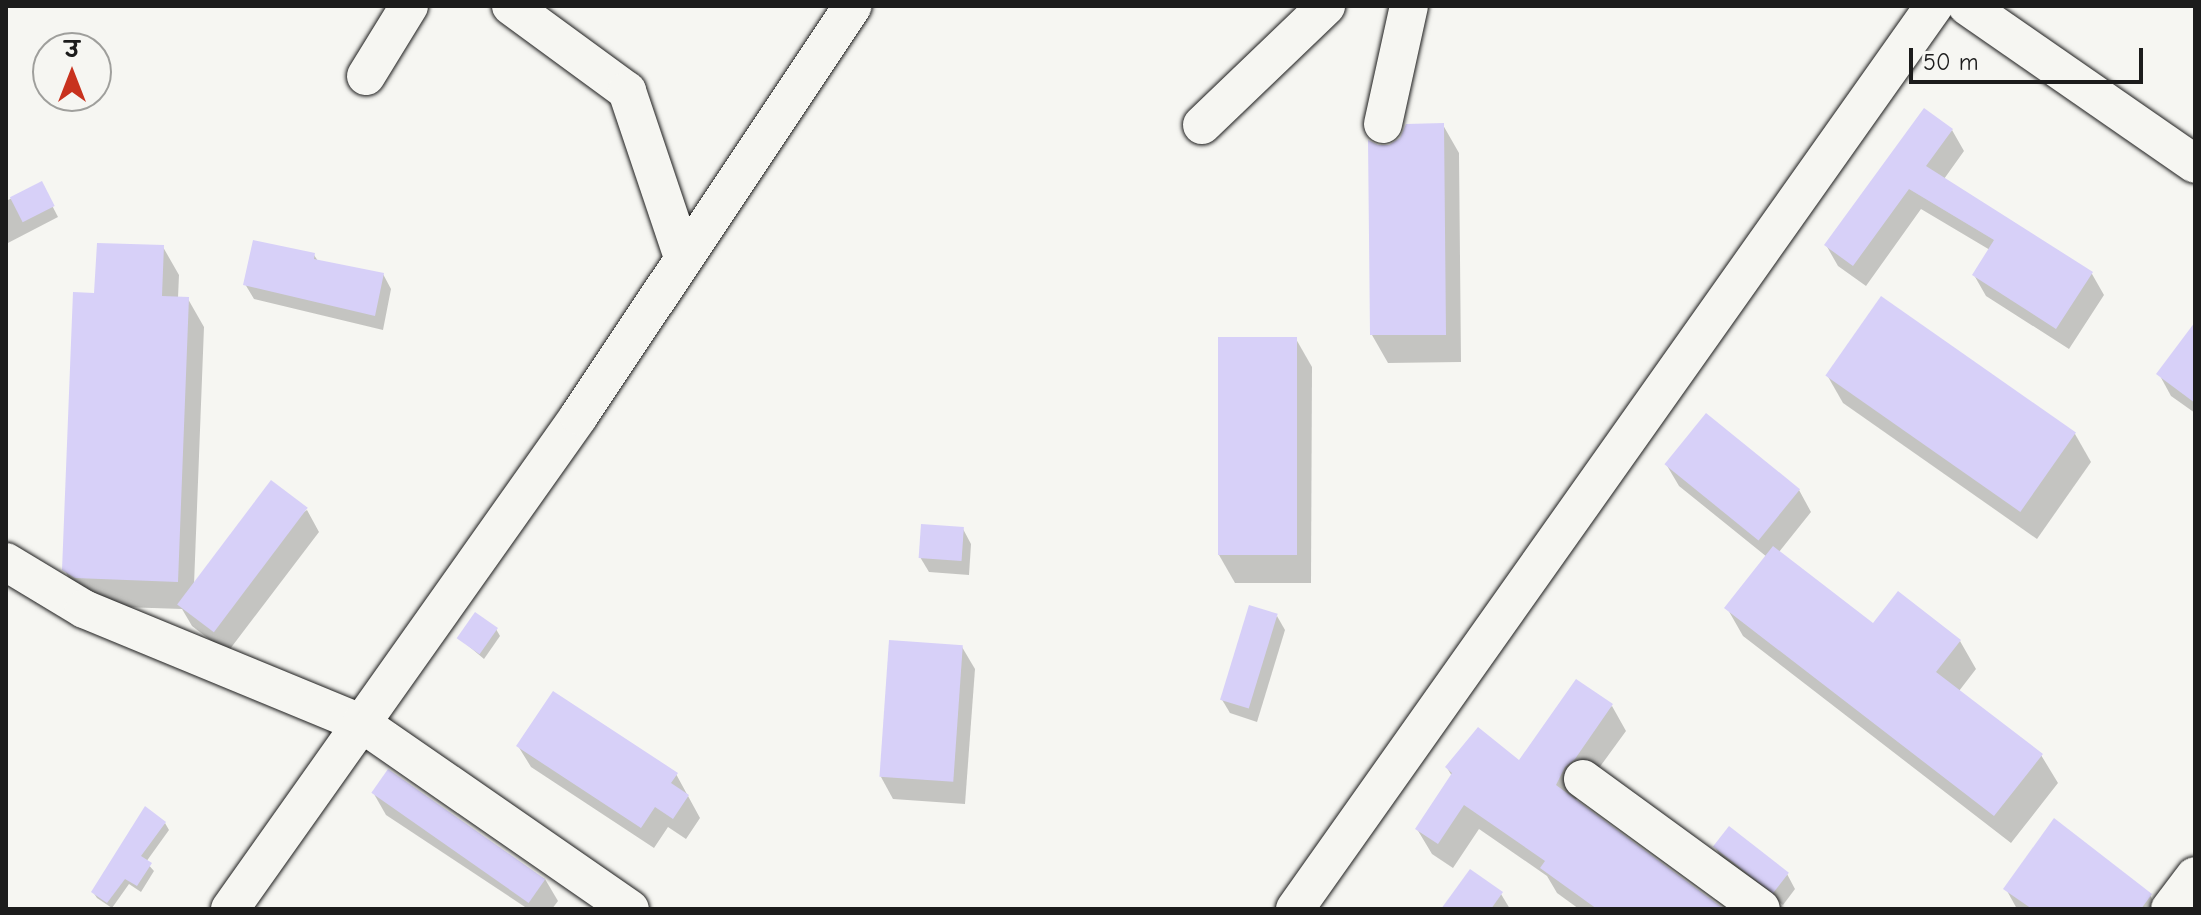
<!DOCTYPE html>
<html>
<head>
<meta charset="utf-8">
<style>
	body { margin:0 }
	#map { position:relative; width:2201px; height:915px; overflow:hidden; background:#f6f6f2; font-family:"Comic Neue","Playpen Sans Deva",sans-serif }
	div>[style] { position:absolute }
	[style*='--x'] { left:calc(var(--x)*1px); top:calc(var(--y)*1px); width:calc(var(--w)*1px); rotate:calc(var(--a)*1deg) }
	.shadow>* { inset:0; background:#0003 }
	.building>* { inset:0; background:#d7d0f8; transform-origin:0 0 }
	.roads { filter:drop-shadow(0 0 2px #1c1c1c) drop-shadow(0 0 2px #1c1c1c) }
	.minor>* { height:38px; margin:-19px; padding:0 19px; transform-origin:19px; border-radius:19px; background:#f6f6f2 }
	span { translate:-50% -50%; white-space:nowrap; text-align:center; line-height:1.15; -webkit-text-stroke:8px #f6f6f2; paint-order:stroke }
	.frame { position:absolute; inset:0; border:8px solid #1c1c1c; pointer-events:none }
	.north { position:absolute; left:32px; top:32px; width:80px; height:80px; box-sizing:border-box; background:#f6f6f2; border:2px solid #9f9f9c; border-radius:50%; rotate:0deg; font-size:22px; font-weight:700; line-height:32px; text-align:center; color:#1c1c1c }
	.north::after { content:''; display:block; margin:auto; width:28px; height:36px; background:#c8321e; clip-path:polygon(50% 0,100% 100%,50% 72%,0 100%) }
	.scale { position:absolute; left:1909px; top:48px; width:234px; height:36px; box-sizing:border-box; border:4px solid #1c1c1c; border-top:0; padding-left:10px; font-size:24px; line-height:28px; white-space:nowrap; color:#1c1c1c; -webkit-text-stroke:6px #f6f6f2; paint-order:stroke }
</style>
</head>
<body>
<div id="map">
	<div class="shadow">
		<div style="clip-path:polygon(1443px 125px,1459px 153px,1461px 362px,1388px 363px,1372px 335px,1377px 147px,1389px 147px)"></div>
		<div style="clip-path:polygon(1952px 130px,1964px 151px,1944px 179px,2092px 274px,2104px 295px,2069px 349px,1986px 296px,1974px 275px,1990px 250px,1921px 209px,1866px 286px,1838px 266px,1826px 245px)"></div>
		<div style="clip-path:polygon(41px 184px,58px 217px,6px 244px,6px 201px)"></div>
		<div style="clip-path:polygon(163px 247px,179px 275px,178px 298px,188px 299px,204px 327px,194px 585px,307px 510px,319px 532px,227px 653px,192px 626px,182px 609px,93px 606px,80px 598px,64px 569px,96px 295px)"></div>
		<div style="clip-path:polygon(314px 255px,318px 261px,383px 274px,391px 289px,383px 330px,254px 299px,245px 284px)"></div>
		<div style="clip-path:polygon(1296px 339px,1312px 367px,1311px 583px,1235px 583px,1219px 555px)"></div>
		<div style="clip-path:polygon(2195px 344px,2195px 413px,2171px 396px,2159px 374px)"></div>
		<div style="clip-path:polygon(1827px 375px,2075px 434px,2091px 462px,2037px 539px,1843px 403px)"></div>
		<div style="clip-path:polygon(1666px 464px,1799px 490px,1811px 512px,1779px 552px,1873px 626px,1960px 641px,1976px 669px,1959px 691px,2041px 755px,2058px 783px,2011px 843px,1743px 636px,1727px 608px,1767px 557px,1679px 486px)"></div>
		<div style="clip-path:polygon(963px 529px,971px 544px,969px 575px,929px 572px,920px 557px)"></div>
		<div style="clip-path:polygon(1277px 616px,1285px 630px,1257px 722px,1230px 713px,1221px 698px)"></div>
		<div style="clip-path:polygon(496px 629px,500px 636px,484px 659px,459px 638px)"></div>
		<div style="clip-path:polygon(962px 647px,975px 669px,965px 804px,893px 799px,881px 777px)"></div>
		<div style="clip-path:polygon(1612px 706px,1626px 731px,1575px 801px,1721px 909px,1579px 909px,1557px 893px,1547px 876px,1479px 829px,1453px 868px,1432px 854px,1417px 829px,1452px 776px,1447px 768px,1519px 763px)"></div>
		<div style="clip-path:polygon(518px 746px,676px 774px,700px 818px,686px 839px,668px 827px,654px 848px,531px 767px)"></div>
		<div style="clip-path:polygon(374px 794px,545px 879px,558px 901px,552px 909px,528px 909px,386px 815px)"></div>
		<div style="clip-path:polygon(165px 823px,169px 830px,146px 862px,154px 871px,141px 892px,129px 884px,112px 908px,97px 898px,93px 892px)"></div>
		<div style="clip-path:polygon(1715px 847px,1787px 874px,1795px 889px,1783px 905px,1723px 861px)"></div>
		<div style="clip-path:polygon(2006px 889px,2150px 895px,2158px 909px,2017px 909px)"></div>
		<div style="clip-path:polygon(1501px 894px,1510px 909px,1444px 909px)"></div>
	</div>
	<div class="building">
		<div style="clip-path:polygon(1924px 108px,1953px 129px,1926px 166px,2093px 272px,2056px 329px,1972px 275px,1994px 240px,1909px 189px,1853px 266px,1824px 245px)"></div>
		<div style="clip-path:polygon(1444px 123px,1446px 335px,1370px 335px,1368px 140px,1378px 145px,1389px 145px,1400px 138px,1406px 124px)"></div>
		<div style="left:42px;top:181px;width:28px;height:36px;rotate:63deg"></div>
		<div style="clip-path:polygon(253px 240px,315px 253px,314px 259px,384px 273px,375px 316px,243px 285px)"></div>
		<div style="clip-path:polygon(97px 243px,164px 245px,162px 296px,189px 297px,178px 582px,75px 578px,62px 570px,73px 292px,94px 293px)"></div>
		<div style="left:1881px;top:296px;width:238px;height:97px;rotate:35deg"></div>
		<div style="clip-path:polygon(2195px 322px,2195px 403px,2156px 374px)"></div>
		<div style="left:1218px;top:337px;width:79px;height:218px"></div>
		<div style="left:1706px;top:413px;width:121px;height:66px;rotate:39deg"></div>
		<div style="left:271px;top:480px;width:46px;height:156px;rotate:37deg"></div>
		<div style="left:921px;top:524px;width:43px;height:34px;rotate:4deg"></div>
		<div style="clip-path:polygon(1773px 546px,1873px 623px,1898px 591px,1961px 640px,1936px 672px,2043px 754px,1994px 816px,1724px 608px)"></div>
		<div style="left:1249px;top:605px;width:30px;height:99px;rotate:17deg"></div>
		<div style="left:475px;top:612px;width:28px;height:32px;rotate:35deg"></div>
		<div style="left:889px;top:640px;width:74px;height:137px;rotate:4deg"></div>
		<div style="clip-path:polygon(1576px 679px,1613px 704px,1575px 759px,1565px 767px,1556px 785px,1724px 909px,1597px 909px,1540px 868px,1545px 861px,1464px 805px,1438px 844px,1415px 829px,1452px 773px,1445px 767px,1478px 727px,1519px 760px)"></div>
		<div style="clip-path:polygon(553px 691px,678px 773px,671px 783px,689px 795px,673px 819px,655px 807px,641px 828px,516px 746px)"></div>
		<div style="left:388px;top:769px;width:192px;height:29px;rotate:35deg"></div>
		<div style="clip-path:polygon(145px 806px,166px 822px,141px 856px,152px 863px,137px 886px,125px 879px,107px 903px,91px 892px)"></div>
		<div style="clip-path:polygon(2054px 818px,2152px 894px,2141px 909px,2032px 909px,2003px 889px)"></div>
		<div style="left:1729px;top:826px;width:76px;height:26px;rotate:38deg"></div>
		<div style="clip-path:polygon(1470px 869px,1503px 892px,1491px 909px,1441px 909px)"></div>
	</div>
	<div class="roads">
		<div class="minor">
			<div style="--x:511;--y:6;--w:144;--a:36.2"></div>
			<div style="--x:627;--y:91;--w:175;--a:71.4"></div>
			<div style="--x:1967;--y:6;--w:277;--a:34.7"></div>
			<div style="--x:366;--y:76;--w:82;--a:-58.4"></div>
			<div style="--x:1383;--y:124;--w:121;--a:-77.6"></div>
			<div style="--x:1202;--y:125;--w:172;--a:-43.8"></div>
			<div style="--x:6;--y:562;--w:91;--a:31.1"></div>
			<div style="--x:84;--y:609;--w:300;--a:22.4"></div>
			<div style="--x:361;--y:723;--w:327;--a:34.7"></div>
			<div style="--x:1583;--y:779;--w:220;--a:36.1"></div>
			<div style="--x:230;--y:909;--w:604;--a:-54.7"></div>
			<div style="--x:579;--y:416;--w:493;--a:-56.3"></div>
			<div style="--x:1295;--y:909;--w:1106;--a:-54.72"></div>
			<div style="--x:2170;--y:909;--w:41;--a:-52.9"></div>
		</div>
	</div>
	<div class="frame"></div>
	<div class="north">उ</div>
	<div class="scale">50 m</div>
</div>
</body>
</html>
